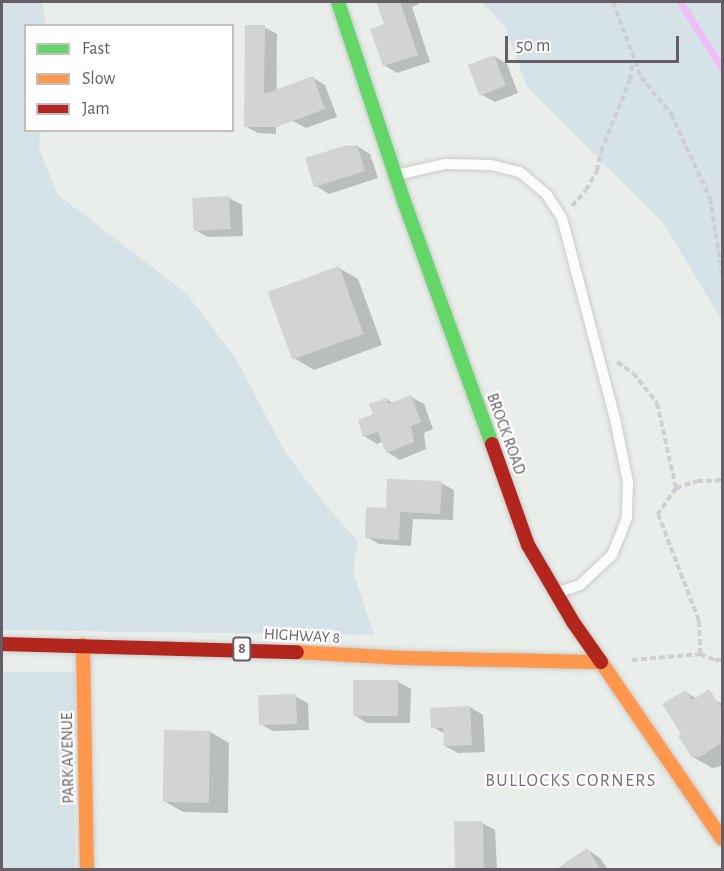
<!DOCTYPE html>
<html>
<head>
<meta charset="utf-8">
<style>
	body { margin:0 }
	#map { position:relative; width:724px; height:871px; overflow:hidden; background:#e9eeea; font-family:"Alegreya Sans",sans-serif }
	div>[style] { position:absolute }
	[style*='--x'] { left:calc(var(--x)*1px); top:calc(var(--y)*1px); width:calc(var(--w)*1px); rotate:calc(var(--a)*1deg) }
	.green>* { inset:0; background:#d5e2e8; transform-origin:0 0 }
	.shadow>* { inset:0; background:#0003 }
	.stream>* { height:7px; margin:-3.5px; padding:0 3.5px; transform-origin:3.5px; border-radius:3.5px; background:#efbef7 }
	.building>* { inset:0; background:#d2d4d2; transform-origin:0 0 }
	.path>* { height:4px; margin-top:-2px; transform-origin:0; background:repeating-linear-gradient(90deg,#ceced3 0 6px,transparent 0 9px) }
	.roads { filter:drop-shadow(0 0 2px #cbcbcb) drop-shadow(0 0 2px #cbcbcb) }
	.lane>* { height:10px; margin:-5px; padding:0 5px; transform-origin:5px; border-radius:5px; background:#fcfcfc }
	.fast>* { height:14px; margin:-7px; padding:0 7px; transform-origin:7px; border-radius:7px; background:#63d668 }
	.slow>* { height:14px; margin:-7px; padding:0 7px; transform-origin:7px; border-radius:7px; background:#ff974d }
	.jam>* { height:14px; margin:-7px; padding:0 7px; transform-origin:7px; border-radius:7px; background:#b3261e }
	span { translate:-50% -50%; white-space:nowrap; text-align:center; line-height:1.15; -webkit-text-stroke:4.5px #fff; paint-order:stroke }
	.shield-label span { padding:2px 4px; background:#fff; border:2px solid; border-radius:4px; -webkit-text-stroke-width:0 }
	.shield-label { font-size:15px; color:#665e67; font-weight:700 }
	.street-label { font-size:16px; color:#665e67 }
	.neighbourhood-label { font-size:18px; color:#786f79; letter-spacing:1.5px }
	.frame { position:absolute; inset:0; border:3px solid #665e67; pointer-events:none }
	.legend { position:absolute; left:24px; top:24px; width:210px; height:108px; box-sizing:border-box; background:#fff; border:2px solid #c2bfc2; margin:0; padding:8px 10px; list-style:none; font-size:18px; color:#665e67 }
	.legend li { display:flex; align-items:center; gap:12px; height:30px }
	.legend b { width:30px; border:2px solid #c2bfc2 }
	.scale { position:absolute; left:505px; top:36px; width:174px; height:27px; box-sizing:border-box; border:3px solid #665e67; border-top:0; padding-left:8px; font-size:18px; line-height:21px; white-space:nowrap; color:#665e67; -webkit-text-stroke:4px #fff; paint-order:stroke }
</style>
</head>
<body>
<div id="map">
	<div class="green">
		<div style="clip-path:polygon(2px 2px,42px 2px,46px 25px,26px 26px,26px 130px,40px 131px,39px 147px,57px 194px,186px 293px,236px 359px,285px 452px,326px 506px,358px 541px,353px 571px,374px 635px,2px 630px)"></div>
		<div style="clip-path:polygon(482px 2px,722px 2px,722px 321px,664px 224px,527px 87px,505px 27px)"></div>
		<div style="left:75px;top:672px;width:197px;height:73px;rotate:90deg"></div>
	</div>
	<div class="shadow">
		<div style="clip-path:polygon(378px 2px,418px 2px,419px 4px,412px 7px,430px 62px,397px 73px,384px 65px,386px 25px)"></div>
		<div style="clip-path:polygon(264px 27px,277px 34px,276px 134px,258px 133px,245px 126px)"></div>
		<div style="clip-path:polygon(494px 56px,507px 64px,518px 93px,495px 102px,482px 95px)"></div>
		<div style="clip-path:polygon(312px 77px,325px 85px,337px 117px,306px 128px,293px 121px)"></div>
		<div style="clip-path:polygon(347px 146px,357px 146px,370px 154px,378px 178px,329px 194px,316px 186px)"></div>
		<div style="clip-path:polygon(229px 198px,242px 205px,243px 236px,208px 237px,195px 230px)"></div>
		<div style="clip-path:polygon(339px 268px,358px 279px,382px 345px,314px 370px,294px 358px)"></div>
		<div style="clip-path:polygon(411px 397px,424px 404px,433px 429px,424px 433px,426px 449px,400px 460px,387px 452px,383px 441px,377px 444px,364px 436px,386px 399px,393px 403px)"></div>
		<div style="clip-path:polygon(441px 483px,454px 490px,453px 520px,413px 519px,411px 546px,379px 544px,367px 537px,387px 510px)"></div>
		<div style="clip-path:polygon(398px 682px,411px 689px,410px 723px,367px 723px,354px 715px)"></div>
		<div style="clip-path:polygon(686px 692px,697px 699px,705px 694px,722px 704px,722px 765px,718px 767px,712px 768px,693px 757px,684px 735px)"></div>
		<div style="clip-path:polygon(295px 696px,308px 703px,309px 730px,273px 731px,260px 724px)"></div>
		<div style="clip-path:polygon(470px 707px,483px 715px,485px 752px,458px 753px,445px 746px,445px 734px,433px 727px)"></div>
		<div style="clip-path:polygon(210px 732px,229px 743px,228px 813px,183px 812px,164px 801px)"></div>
		<div style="clip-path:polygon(482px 823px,495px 830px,497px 870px,457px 870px)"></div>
		<div style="clip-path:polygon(588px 850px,600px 858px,608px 870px,557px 870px)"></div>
	</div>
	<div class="stream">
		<div style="--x:680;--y:2;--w:78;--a:57.5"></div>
	</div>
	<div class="building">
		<div style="clip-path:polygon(376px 2px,400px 2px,418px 55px,383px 66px,370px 29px,384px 24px)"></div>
		<div style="clip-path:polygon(245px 25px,265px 25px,264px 94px,313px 76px,325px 109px,277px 127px,244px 127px)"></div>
		<div style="left:494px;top:55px;width:33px;height:28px;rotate:69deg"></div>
		<div style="clip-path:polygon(347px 145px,348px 147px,357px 145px,365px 171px,314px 187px,305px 158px)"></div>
		<div style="left:229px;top:196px;width:33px;height:37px;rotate:87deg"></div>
		<div style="left:339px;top:266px;width:72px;height:76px;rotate:70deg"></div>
		<div style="clip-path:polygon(411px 395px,421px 422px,411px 426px,414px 442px,386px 453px,378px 432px,363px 437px,358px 420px,373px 414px,369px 404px,386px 398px,388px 404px)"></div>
		<div style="clip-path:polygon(387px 479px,442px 481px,440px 514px,400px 512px,399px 540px,365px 538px,366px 507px,386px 508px)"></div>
		<div style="left:353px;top:680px;width:45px;height:36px"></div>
		<div style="clip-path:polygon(709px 689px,723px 710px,723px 742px,698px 758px,696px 756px,692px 758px,678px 736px,681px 734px,662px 704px,686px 690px,692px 700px)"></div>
		<div style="left:296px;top:694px;width:30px;height:38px;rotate:88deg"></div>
		<div style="clip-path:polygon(470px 706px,472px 745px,444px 746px,443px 728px,431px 728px,430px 708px)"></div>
		<div style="left:164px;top:730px;width:46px;height:72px;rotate:1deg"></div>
		<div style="left:483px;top:821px;width:49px;height:29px;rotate:89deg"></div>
		<div style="clip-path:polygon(587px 848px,601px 870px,555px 870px)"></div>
	</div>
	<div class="path">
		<div style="--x:613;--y:2;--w:80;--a:69.5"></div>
		<div style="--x:641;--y:77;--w:48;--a:51"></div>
		<div style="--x:671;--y:114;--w:93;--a:65.1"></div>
		<div style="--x:710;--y:198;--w:76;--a:80.9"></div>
		<div style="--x:572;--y:206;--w:21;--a:-49"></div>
		<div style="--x:586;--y:190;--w:22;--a:-60"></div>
		<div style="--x:597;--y:171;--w:20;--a:-79"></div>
		<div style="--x:601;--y:151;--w:77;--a:-67.8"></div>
		<div style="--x:630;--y:80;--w:20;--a:-81"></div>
		<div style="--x:617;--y:362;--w:19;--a:35"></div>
		<div style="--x:633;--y:373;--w:38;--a:51"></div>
		<div style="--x:657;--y:403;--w:87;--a:77.4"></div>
		<div style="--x:676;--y:488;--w:32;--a:125"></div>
		<div style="--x:658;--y:514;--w:115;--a:69"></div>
		<div style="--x:699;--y:621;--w:33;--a:88"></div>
		<div style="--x:700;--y:654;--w:16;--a:22"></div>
		<div style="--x:715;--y:660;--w:7;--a:0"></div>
		<div style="--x:676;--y:488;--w:22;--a:-18"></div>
		<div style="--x:697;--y:481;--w:25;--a:-2"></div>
		<div style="--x:632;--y:660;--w:68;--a:-5"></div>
	</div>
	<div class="roads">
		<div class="lane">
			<div style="--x:396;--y:175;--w:50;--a:-12.7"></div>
			<div style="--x:445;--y:164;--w:46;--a:1.2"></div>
			<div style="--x:491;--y:165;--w:30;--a:14"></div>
			<div style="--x:520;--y:172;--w:35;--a:40"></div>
			<div style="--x:547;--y:195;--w:27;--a:57"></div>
			<div style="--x:562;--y:218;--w:208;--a:75.2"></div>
			<div style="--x:615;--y:419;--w:64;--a:78.3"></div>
			<div style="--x:628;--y:482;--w:36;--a:92"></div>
			<div style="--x:627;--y:518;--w:40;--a:112"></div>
			<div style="--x:612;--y:555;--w:44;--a:136.8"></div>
			<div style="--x:580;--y:585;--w:24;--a:161"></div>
		</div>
		<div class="fast">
			<div style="--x:338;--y:2;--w:213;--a:71.7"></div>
			<div style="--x:405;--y:204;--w:255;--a:70.1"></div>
		</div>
		<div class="slow">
			<div style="--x:83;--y:645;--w:225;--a:89"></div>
			<div style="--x:297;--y:652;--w:106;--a:3.2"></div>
			<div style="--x:403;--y:658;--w:198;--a:1.2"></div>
			<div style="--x:601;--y:662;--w:214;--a:55.6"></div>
		</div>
		<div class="jam">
			<div style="--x:492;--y:444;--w:107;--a:70.4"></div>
			<div style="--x:528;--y:545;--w:89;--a:59.7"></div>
			<div style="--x:573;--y:622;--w:49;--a:55"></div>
			<div style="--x:2;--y:644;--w:295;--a:1.6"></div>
		</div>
	</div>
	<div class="shield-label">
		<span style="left:242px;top:649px">8</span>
	</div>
	<div class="street-label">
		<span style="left:506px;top:434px;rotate:70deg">BROCK ROAD</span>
		<span style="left:302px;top:636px;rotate:3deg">HIGHWAY 8</span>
		<span style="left:68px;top:758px;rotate:-91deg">PARK AVENUE</span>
	</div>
	<div class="neighbourhood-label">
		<span style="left:571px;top:781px">BULLOCKS CORNERS</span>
	</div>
	<div class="frame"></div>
	<ul class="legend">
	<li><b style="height:8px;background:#63d668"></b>Fast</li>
	<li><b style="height:8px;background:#ff974d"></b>Slow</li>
	<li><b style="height:8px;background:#b3261e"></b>Jam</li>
	</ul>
	<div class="scale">50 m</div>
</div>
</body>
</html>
